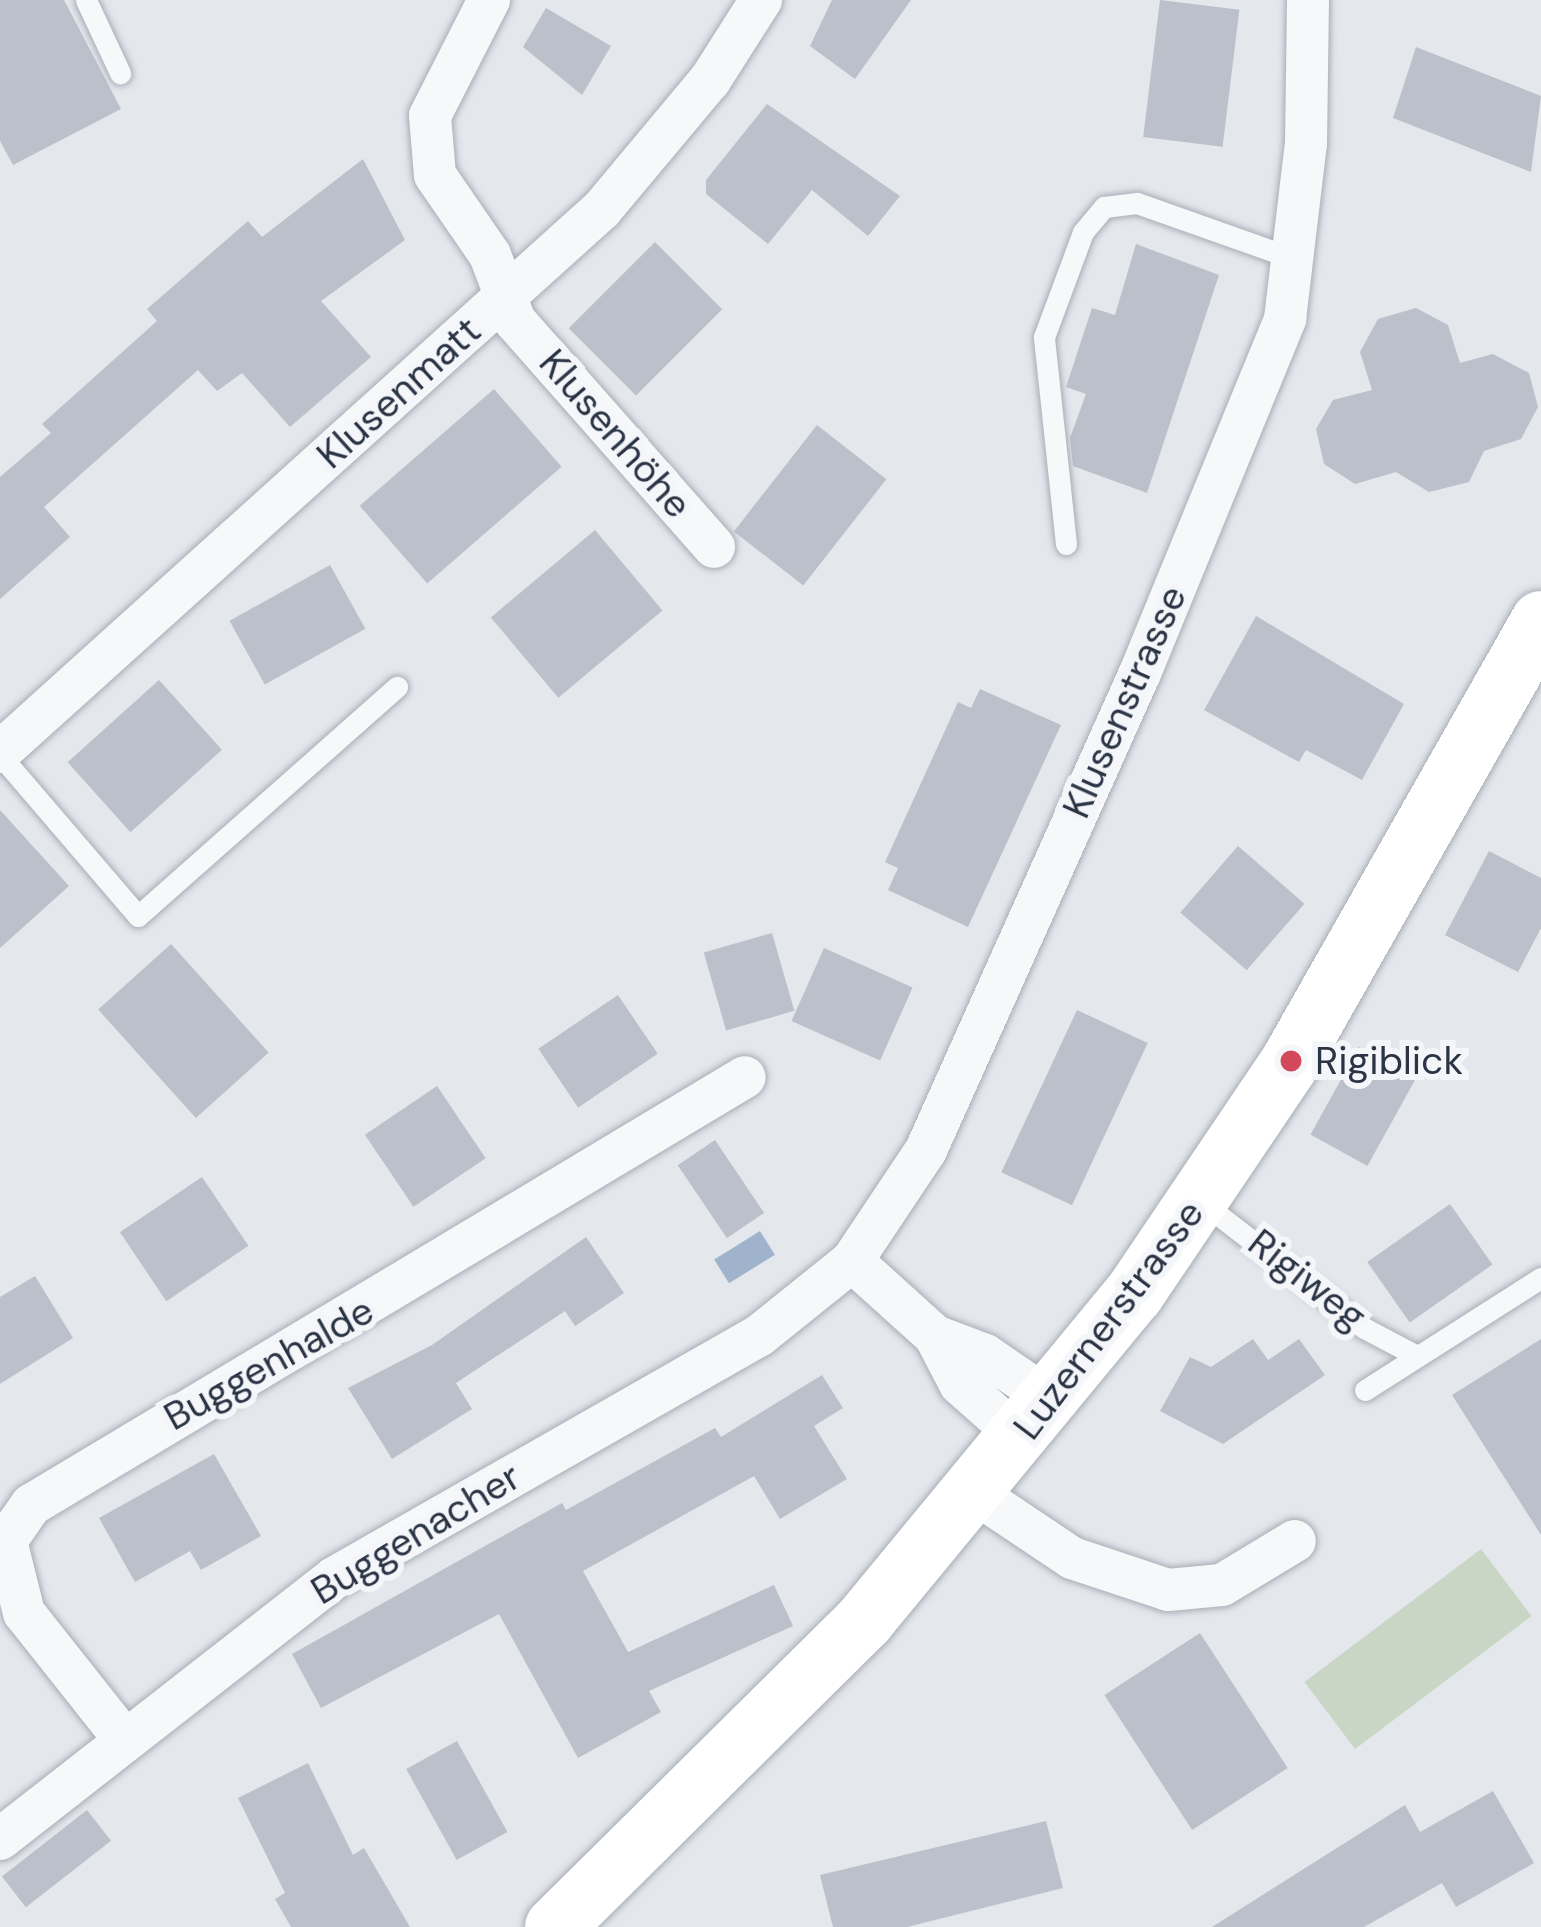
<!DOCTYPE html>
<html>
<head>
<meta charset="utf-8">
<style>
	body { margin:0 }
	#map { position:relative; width:1541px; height:1927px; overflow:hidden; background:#e4e7ec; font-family:"DM Sans",sans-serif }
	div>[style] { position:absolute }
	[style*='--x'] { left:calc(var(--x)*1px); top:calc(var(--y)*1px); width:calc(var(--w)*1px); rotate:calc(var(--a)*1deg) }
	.green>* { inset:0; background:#c9d6c5; transform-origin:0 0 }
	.water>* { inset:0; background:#9fb4cc; transform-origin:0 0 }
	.building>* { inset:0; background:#bbc0ca; transform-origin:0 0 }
	.roads { filter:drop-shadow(0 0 3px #a9aeb7) drop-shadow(0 0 3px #a9aeb7) }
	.lane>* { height:21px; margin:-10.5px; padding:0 10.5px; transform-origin:10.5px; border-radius:10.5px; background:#f7f8fa }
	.street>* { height:42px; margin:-21px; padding:0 21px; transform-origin:21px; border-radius:21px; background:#f7f8fa }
	.secondary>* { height:60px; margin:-30px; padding:0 30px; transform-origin:30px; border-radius:30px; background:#fff }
	.dots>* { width:33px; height:33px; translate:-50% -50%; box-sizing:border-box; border:6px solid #f4f6f9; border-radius:50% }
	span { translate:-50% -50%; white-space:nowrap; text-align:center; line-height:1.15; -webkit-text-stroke:12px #f4f6f9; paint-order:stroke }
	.street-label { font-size:39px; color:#2b3445 }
	.poi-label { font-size:39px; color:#2b3445 }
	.left { translate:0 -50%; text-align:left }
</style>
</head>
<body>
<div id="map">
	<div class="green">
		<div style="left:1481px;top:1549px;width:84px;height:221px;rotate:53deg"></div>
	</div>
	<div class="water">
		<div style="left:760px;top:1231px;width:28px;height:54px;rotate:58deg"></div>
	</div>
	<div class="building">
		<div style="clip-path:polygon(0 0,64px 0,121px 109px,13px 165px,0 141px)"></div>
		<div style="clip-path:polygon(832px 0,911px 0,855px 79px,810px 46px)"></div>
		<div style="left:1160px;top:0;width:80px;height:138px;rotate:7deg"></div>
		<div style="clip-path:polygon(546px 8px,611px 46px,582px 95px,523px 47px)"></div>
		<div style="clip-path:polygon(1416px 47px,1541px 96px,1531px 172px,1393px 118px)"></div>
		<div style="clip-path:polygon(767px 104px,900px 196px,868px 236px,812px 190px,768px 244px,706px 194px,706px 180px)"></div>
		<div style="clip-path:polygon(363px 159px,405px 240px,321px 301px,371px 357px,290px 427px,242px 373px,217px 391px,198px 370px,44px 507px,70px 537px,0 599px,0 477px,51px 433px,42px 424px,157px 321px,147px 309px,248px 221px,262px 237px)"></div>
		<div style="left:655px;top:242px;width:95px;height:122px;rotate:45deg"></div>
		<div style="clip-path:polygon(1136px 244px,1219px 275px,1147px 493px,1073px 466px,1070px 438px,1086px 394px,1066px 387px,1092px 308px,1115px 315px)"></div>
		<div style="clip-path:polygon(1416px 308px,1448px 325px,1460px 363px,1493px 354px,1529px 373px,1538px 407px,1521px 439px,1484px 451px,1469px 482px,1429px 492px,1396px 472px,1355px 484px,1324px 464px,1316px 429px,1333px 400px,1372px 390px,1360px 352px,1378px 319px)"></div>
		<div style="left:494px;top:389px;width:103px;height:178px;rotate:49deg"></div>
		<div style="left:817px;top:425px;width:88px;height:135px;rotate:38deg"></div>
		<div style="left:595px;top:530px;width:105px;height:136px;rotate:50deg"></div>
		<div style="left:330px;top:565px;width:73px;height:115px;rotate:61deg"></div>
		<div style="clip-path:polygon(1256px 616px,1404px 704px,1362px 780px,1306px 750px,1299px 762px,1204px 710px)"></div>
		<div style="left:159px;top:680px;width:94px;height:123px;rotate:48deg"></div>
		<div style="clip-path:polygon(980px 689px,1061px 725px,968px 927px,888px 890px,898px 868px,885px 862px,958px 702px,971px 708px)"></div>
		<div style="clip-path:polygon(0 810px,69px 886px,0 948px)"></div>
		<div style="left:1238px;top:846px;width:88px;height:88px;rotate:41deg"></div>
		<div style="clip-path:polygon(1489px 851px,1541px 878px,1541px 928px,1518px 972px,1445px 935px)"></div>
		<div style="left:772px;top:933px;width:81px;height:71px;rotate:74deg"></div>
		<div style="left:171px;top:944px;width:146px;height:98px;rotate:48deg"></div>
		<div style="left:824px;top:948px;width:97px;height:80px;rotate:24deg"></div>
		<div style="left:618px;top:995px;width:71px;height:96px;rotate:56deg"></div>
		<div style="left:1077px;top:1010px;width:78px;height:179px;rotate:25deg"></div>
		<div style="left:1359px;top:1047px;width:65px;height:100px;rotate:29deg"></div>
		<div style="left:437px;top:1086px;width:87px;height:87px;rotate:56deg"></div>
		<div style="left:715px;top:1140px;width:88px;height:45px;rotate:56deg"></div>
		<div style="left:202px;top:1177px;width:83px;height:99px;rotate:56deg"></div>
		<div style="left:1450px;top:1204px;width:74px;height:101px;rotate:55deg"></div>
		<div style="clip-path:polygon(586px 1237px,624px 1293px,575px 1326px,565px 1311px,456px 1383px,472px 1409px,392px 1459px,348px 1388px,432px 1345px)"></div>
		<div style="clip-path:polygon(35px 1276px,73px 1338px,0 1384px,0 1297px)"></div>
		<div style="clip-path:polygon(1253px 1339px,1268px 1360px,1299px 1339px,1325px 1375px,1223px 1444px,1160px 1411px,1190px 1357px,1211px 1367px)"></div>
		<div style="clip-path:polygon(1541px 1339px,1541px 1535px,1452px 1395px)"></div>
		<div style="clip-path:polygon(822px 1375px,843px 1408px,814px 1426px,847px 1479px,780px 1519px,754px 1476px,583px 1571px,628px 1652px,774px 1585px,793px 1626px,649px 1691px,661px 1712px,578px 1758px,499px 1614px,321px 1708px,292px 1654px,562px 1503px,566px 1510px,715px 1428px,721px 1437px)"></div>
		<div style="clip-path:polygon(214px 1454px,261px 1536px,201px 1570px,190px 1551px,135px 1582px,99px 1518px)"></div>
		<div style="left:1200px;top:1633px;width:161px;height:114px;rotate:57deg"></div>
		<div style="left:457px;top:1741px;width:104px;height:58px;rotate:61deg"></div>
		<div style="clip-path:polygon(308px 1763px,353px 1855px,364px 1848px,410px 1927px,291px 1927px,275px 1899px,285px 1893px,238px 1798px)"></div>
		<div style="clip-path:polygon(1493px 1791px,1534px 1863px,1456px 1907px,1442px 1883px,1364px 1927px,1212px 1927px,1405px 1805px,1420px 1832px)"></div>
		<div style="left:87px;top:1810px;width:39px;height:108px;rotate:52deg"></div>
		<div style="clip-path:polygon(1046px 1821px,1063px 1888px,907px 1927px,833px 1927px,820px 1875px)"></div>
	</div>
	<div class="roads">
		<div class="lane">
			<div style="--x:86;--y:0;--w:81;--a:65"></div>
			<div style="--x:1066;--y:544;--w:208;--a:-96.1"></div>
			<div style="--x:1044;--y:337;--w:112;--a:-69.6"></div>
			<div style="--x:1083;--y:232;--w:33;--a:-50"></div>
			<div style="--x:1104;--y:207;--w:33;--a:-7"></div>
			<div style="--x:1137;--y:203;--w:168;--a:19.5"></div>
			<div style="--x:0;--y:755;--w:212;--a:49.4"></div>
			<div style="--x:138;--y:916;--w:346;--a:-41.5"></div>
			<div style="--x:1203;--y:1203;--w:204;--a:37.8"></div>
			<div style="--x:1364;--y:1328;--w:60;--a:27.8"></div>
			<div style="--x:1365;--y:1390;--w:209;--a:-32.5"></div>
		</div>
		<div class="street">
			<div style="--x:489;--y:0;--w:130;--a:117"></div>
			<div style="--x:430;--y:116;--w:59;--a:85.2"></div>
			<div style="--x:435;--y:175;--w:97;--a:55.5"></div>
			<div style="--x:490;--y:255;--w:71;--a:69.3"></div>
			<div style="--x:515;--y:321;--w:301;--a:48.6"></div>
			<div style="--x:0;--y:752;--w:811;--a:-42.05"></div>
			<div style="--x:602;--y:209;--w:168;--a:-50.1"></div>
			<div style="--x:710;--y:80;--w:95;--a:-57.5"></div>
			<div style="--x:935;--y:1336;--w:54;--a:62.5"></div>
			<div style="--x:960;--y:1384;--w:81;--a:41.5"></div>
			<div style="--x:1051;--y:1400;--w:80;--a:-145.7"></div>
			<div style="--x:985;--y:1355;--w:53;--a:-159.2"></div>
			<div style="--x:935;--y:1336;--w:112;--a:-137.9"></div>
			<div style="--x:852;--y:1261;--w:133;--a:-56.3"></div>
			<div style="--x:926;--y:1150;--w:523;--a:-65.84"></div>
			<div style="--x:1140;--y:673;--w:383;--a:-67.7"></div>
			<div style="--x:1285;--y:319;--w:176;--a:-83.2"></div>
			<div style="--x:1306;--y:144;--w:144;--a:-89.2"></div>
			<div style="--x:975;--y:1493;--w:117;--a:33.8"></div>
			<div style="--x:1072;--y:1558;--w:101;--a:18.4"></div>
			<div style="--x:1168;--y:1590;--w:54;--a:-5.3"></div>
			<div style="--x:1222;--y:1585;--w:85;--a:-31.1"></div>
			<div style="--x:124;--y:1739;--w:161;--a:-128.4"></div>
			<div style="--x:24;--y:1613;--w:74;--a:-104"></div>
			<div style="--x:6;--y:1541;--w:44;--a:-55.2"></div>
			<div style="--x:31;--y:1505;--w:832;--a:-30.94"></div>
			<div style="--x:0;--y:1839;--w:424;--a:-38"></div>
			<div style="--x:334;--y:1578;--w:490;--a:-29.7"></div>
			<div style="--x:760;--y:1335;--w:118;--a:-38.8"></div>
		</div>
		<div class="secondary">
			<div style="--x:555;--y:1927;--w:436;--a:-44.7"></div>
			<div style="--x:865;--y:1620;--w:423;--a:-50.5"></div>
			<div style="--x:1134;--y:1294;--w:281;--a:-56"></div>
			<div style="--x:1291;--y:1061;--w:506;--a:-60.4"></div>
		</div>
	</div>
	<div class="dots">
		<div style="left:1291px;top:1061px;background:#d1495b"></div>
	</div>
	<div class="street-label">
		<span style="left:399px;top:393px;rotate:-42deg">Klusenmatt</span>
		<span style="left:615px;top:434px;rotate:49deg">Klusenhöhe</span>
		<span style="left:1125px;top:702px;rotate:-66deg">Klusenstrasse</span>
		<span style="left:1307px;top:1280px;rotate:38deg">Rigiweg</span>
		<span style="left:1109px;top:1320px;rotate:-53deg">Luzernerstrasse</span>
		<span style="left:269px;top:1364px;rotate:-29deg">Buggenhalde</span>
		<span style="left:416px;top:1534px;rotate:-31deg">Buggenacher</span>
	</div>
	<div class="poi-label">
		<span class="left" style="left:1315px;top:1061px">Rigiblick</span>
	</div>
</div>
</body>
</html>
